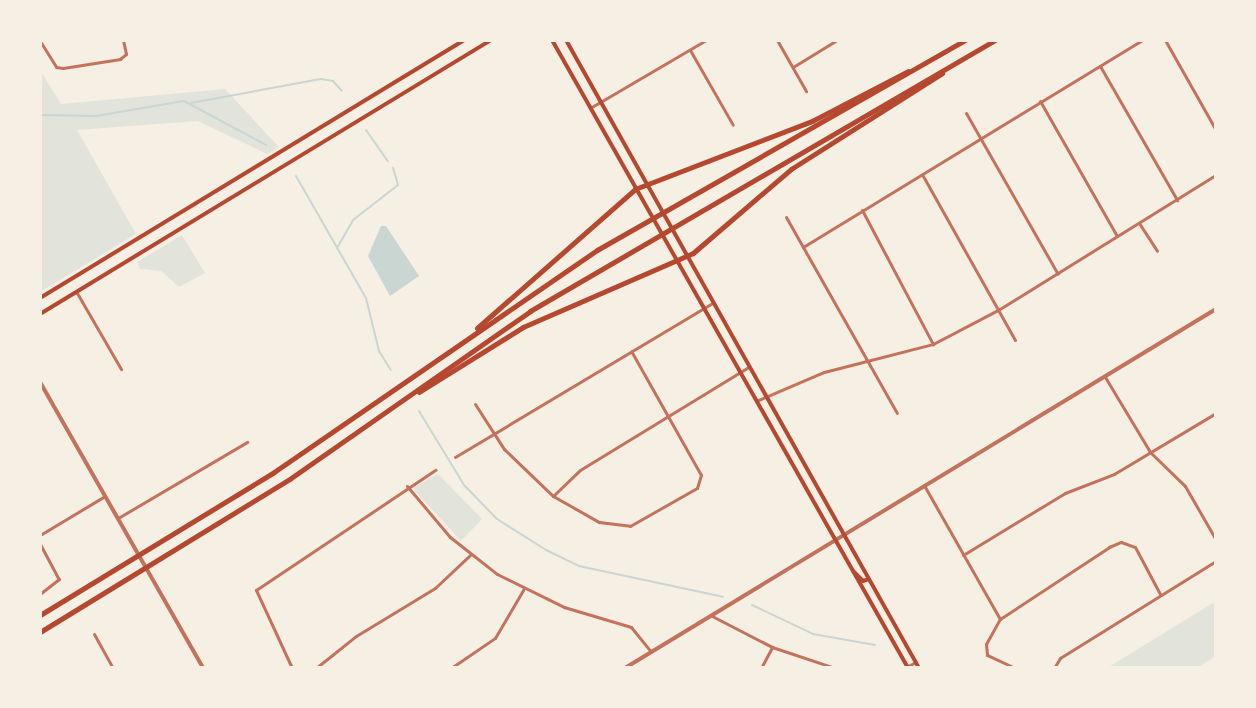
<!DOCTYPE html>
<html>
<head>
<meta charset="utf-8">
<style>
	body { margin:0 }
	#map { position:relative; width:1256px; height:708px; overflow:hidden; background:#f6efe4; font-family:"Space Grotesk",sans-serif }
	div>[style] { position:absolute }
	[style*='--x'] { left:calc(var(--x)*1px); top:calc(var(--y)*1px); width:calc(var(--w)*1px); rotate:calc(var(--a)*1deg) }
	.green>* { inset:0; background:#e2e4dc }
	.water>* { inset:0; background:#c9d6d2 }
	.stream>* { height:2px; margin:-1px; padding:0 1px; transform-origin:1px; border-radius:1px; background:#c9d6d2 }
	.minor>* { height:3px; margin:-1.5px; padding:0 1.5px; transform-origin:1.5px; border-radius:1.5px; background:#c5725c }
	.tertiary>* { height:4px; margin:-2px; padding:0 2px; transform-origin:2px; border-radius:2px; background:#c5725c }
	.secondary>* { height:4px; margin:-2px; padding:0 2px; transform-origin:2px; border-radius:2px; background:#b5482f }
	.motorway>* { height:5px; margin:-2.5px; padding:0 2.5px; transform-origin:2.5px; border-radius:2.5px; background:#b5482f }
	span { translate:-50% -50%; white-space:nowrap; text-align:center; line-height:1.15; -webkit-text-stroke:6px #f6efe4; paint-order:stroke }
	.frame { position:absolute; inset:0; border:42px solid #f6efe4; pointer-events:none }
</style>
</head>
<body>
<div id="map">
	<div class="green">
		<div style="clip-path:polygon(40px 70px,61px 104px,225px 89px,279px 147px,267px 154px,198px 121px,77px 130px,136px 234px,40px 292px)"></div>
		<div style="clip-path:polygon(182px 235px,205px 273px,179px 287px,161px 271px,140px 269px,137px 262px)"></div>
		<div style="clip-path:polygon(438px 474px,482px 519px,461px 541px,415px 491px,414px 487px)"></div>
		<div style="clip-path:polygon(1216px 601px,1216px 656px,1197px 668px,1107px 668px)"></div>
	</div>
	<div class="water">
		<div style="clip-path:polygon(381px 226px,386px 226px,419px 276px,390px 296px,368px 256px)"></div>
	</div>
	<div class="stream">
		<div style="--x:191;--y:103;--w:132;--a:-10.5"></div>
		<div style="--x:321;--y:79;--w:12;--a:9"></div>
		<div style="--x:333;--y:81;--w:13;--a:48"></div>
		<div style="--x:40;--y:115;--w:56;--a:1"></div>
		<div style="--x:96;--y:116;--w:89;--a:-9.7"></div>
		<div style="--x:184;--y:101;--w:93;--a:28.2"></div>
		<div style="--x:366;--y:130;--w:38;--a:55"></div>
		<div style="--x:296;--y:176;--w:141;--a:60.2"></div>
		<div style="--x:366;--y:298;--w:55;--a:76.2"></div>
		<div style="--x:379;--y:351;--w:22;--a:58"></div>
		<div style="--x:337;--y:248;--w:32;--a:-60"></div>
		<div style="--x:353;--y:220;--w:57;--a:-37.9"></div>
		<div style="--x:398;--y:185;--w:18;--a:-106"></div>
		<div style="--x:419;--y:411;--w:87;--a:58.7"></div>
		<div style="--x:464;--y:485;--w:47;--a:45.9"></div>
		<div style="--x:497;--y:519;--w:58;--a:32.3"></div>
		<div style="--x:546;--y:550;--w:37;--a:26"></div>
		<div style="--x:579;--y:566;--w:147;--a:12.1"></div>
		<div style="--x:752;--y:605;--w:68;--a:25.4"></div>
		<div style="--x:813;--y:634;--w:63;--a:10.1"></div>
	</div>
	<div class="minor">
		<div style="--x:777;--y:40;--w:59;--a:60.4"></div>
		<div style="--x:1165;--y:40;--w:103;--a:60.5"></div>
		<div style="--x:40;--y:41;--w:31;--a:58"></div>
		<div style="--x:56;--y:67;--w:7;--a:8"></div>
		<div style="--x:63;--y:68;--w:58;--a:-9"></div>
		<div style="--x:120;--y:59;--w:8;--a:-40"></div>
		<div style="--x:126;--y:54;--w:14;--a:-102"></div>
		<div style="--x:690;--y:50;--w:86;--a:60.2"></div>
		<div style="--x:1100;--y:66;--w:155;--a:60.1"></div>
		<div style="--x:793;--y:67;--w:52;--a:-31.5"></div>
		<div style="--x:1040;--y:101;--w:155;--a:60.3"></div>
		<div style="--x:590;--y:108;--w:134;--a:-30.4"></div>
		<div style="--x:966;--y:113;--w:185;--a:60.3"></div>
		<div style="--x:923;--y:176;--w:188;--a:60.7"></div>
		<div style="--x:862;--y:210;--w:152;--a:62.1"></div>
		<div style="--x:786;--y:217;--w:225;--a:60.5"></div>
		<div style="--x:1139;--y:223;--w:33;--a:57"></div>
		<div style="--x:803;--y:247;--w:397;--a:-31.4"></div>
		<div style="--x:77;--y:293;--w:88;--a:59.9"></div>
		<div style="--x:1105;--y:377;--w:87;--a:59"></div>
		<div style="--x:1150;--y:452;--w:49;--a:44.2"></div>
		<div style="--x:1185;--y:486;--w:62;--a:60.1"></div>
		<div style="--x:756;--y:401;--w:74;--a:-23.1"></div>
		<div style="--x:824;--y:372;--w:113;--a:-14.4"></div>
		<div style="--x:933;--y:344;--w:73;--a:-27.6"></div>
		<div style="--x:998;--y:310;--w:256;--a:-31.8"></div>
		<div style="--x:475;--y:404;--w:54;--a:57.2"></div>
		<div style="--x:504;--y:449;--w:68;--a:43.8"></div>
		<div style="--x:553;--y:496;--w:53;--a:29.5"></div>
		<div style="--x:599;--y:522;--w:31;--a:7"></div>
		<div style="--x:630;--y:526;--w:77;--a:-29.6"></div>
		<div style="--x:697;--y:488;--w:14;--a:-73"></div>
		<div style="--x:701;--y:475;--w:142;--a:-119.4"></div>
		<div style="--x:455;--y:457;--w:300;--a:-30.9"></div>
		<div style="--x:407;--y:486;--w:67;--a:49.9"></div>
		<div style="--x:450;--y:537;--w:60;--a:38.2"></div>
		<div style="--x:497;--y:574;--w:75;--a:26.2"></div>
		<div style="--x:564;--y:607;--w:70;--a:16.6"></div>
		<div style="--x:631;--y:627;--w:32;--a:51"></div>
		<div style="--x:925;--y:487;--w:152;--a:60.4"></div>
		<div style="--x:553;--y:496;--w:37;--a:-44"></div>
		<div style="--x:580;--y:470;--w:198;--a:-31.4"></div>
		<div style="--x:118;--y:518;--w:150;--a:-30.5"></div>
		<div style="--x:40;--y:535;--w:76;--a:-31"></div>
		<div style="--x:40;--y:544;--w:40;--a:62"></div>
		<div style="--x:59;--y:579;--w:24;--a:142"></div>
		<div style="--x:963;--y:555;--w:119;--a:-31.3"></div>
		<div style="--x:1065;--y:493;--w:53;--a:-21.2"></div>
		<div style="--x:1114;--y:474;--w:119;--a:-30.9"></div>
		<div style="--x:712;--y:616;--w:68;--a:27.3"></div>
		<div style="--x:772;--y:647;--w:66;--a:18.4"></div>
		<div style="--x:94;--y:634;--w:39;--a:61"></div>
		<div style="--x:292;--y:668;--w:86;--a:-114.8"></div>
		<div style="--x:256;--y:590;--w:216;--a:-33.8"></div>
		<div style="--x:316;--y:668;--w:51;--a:-38.7"></div>
		<div style="--x:356;--y:636;--w:92;--a:-31.3"></div>
		<div style="--x:435;--y:588;--w:48;--a:-43.3"></div>
		<div style="--x:451;--y:668;--w:53;--a:-34.3"></div>
		<div style="--x:495;--y:638;--w:56;--a:-59.7"></div>
		<div style="--x:761;--y:668;--w:24;--a:-62"></div>
		<div style="--x:904;--y:668;--w:13;--a:-27"></div>
		<div style="--x:1015;--y:668;--w:31;--a:-155"></div>
		<div style="--x:987;--y:655;--w:11;--a:-95"></div>
		<div style="--x:986;--y:644;--w:29;--a:-61"></div>
		<div style="--x:1000;--y:619;--w:131;--a:-33.4"></div>
		<div style="--x:1109;--y:547;--w:13;--a:-23"></div>
		<div style="--x:1121;--y:542;--w:15;--a:20"></div>
		<div style="--x:1135;--y:547;--w:53;--a:62"></div>
		<div style="--x:1054;--y:668;--w:12;--a:-59"></div>
		<div style="--x:1060;--y:658;--w:184;--a:-31.9"></div>
	</div>
	<div class="tertiary">
		<div style="--x:40;--y:382;--w:329;--a:60.3"></div>
		<div style="--x:625;--y:668;--w:691;--a:-31.28"></div>
	</div>
	<div class="secondary">
		<div style="--x:552;--y:40;--w:722;--a:60.45"></div>
		<div style="--x:566;--y:40;--w:720;--a:60.66"></div>
		<div style="--x:40;--y:298;--w:497;--a:-31.3"></div>
		<div style="--x:40;--y:314;--w:528;--a:-31.28"></div>
		<div style="--x:853;--y:571;--w:14;--a:45"></div>
		<div style="--x:863;--y:581;--w:6;--a:-18"></div>
	</div>
	<div class="motorway">
		<div style="--x:477;--y:328;--w:210;--a:-41.3"></div>
		<div style="--x:635;--y:189;--w:190;--a:-21"></div>
		<div style="--x:812;--y:121;--w:108;--a:-27.5"></div>
		<div style="--x:419;--y:392;--w:123;--a:-32"></div>
		<div style="--x:523;--y:327;--w:185;--a:-23.5"></div>
		<div style="--x:693;--y:253;--w:129;--a:-40.6"></div>
		<div style="--x:791;--y:169;--w:179;--a:-32.4"></div>
		<div style="--x:40;--y:615;--w:274;--a:-31.4"></div>
		<div style="--x:274;--y:472;--w:392;--a:-34.5"></div>
		<div style="--x:597;--y:250;--w:424;--a:-29.7"></div>
		<div style="--x:40;--y:632;--w:294;--a:-31.5"></div>
		<div style="--x:291;--y:478;--w:292;--a:-34.9"></div>
		<div style="--x:530;--y:311;--w:538;--a:-30.23"></div>
	</div>
	<div class="frame"></div>
</div>
</body>
</html>
